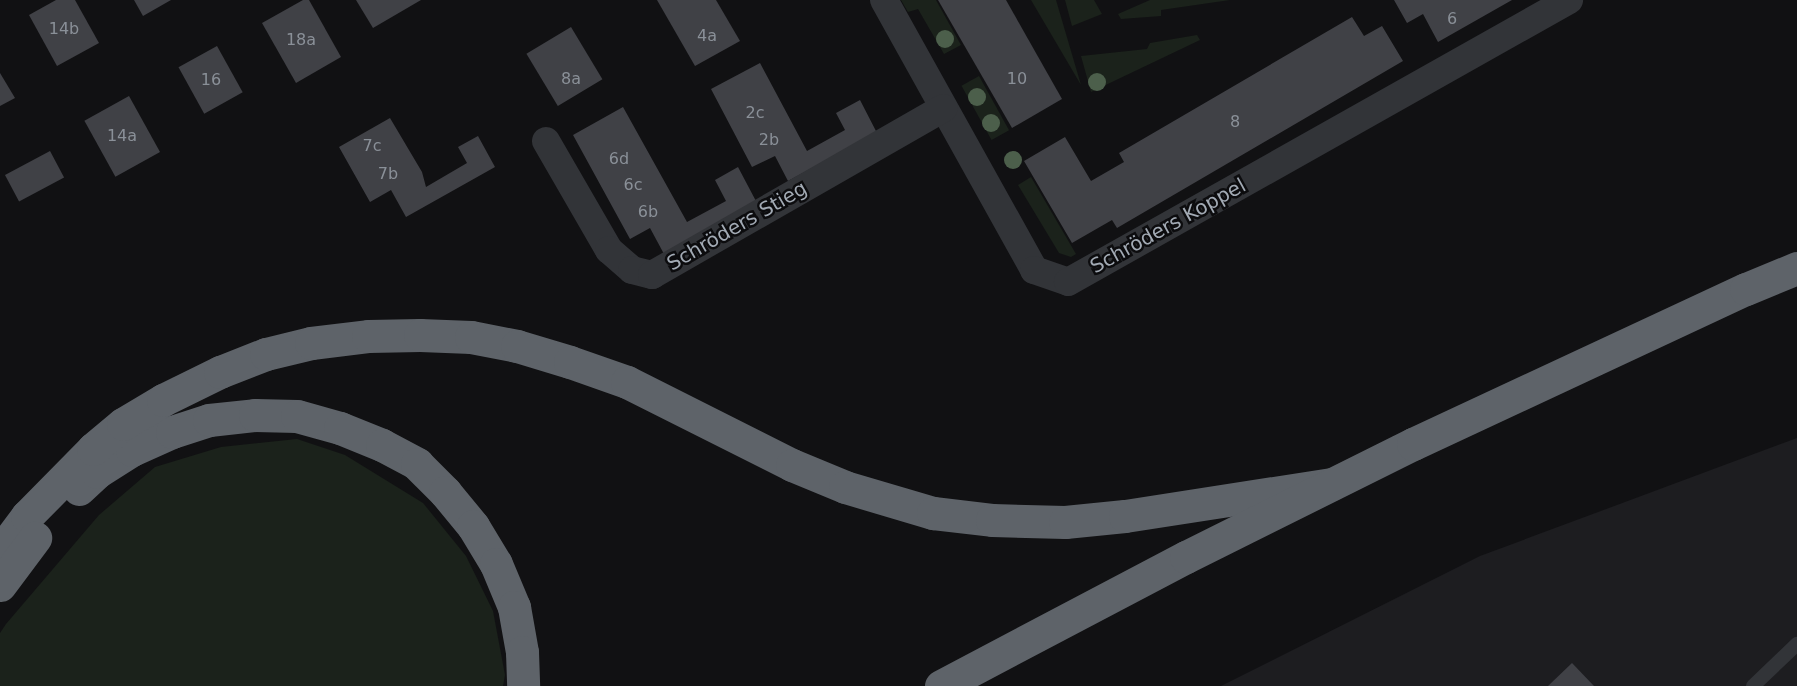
<!DOCTYPE html>
<html>
<head>
<meta charset="utf-8">
<style>
	body { margin:0 }
	#map { position:relative; width:1797px; height:686px; overflow:hidden; background:#111113; font-family:"DejaVu Sans",sans-serif }
	div>[style] { position:absolute }
	[style*='--x'] { left:calc(var(--x)*1px); top:calc(var(--y)*1px); width:calc(var(--w)*1px); rotate:calc(var(--a)*1deg) }
	.built>* { inset:0; background:#1d1d20 }
	.green>* { inset:0; background:#1b221b; transform-origin:0 0 }
	.building>* { inset:0; background:#404146; transform-origin:0 0 }
	.lane>* { height:14px; margin:-7px; padding:0 7px; transform-origin:7px; border-radius:7px; background:#323438 }
	.street>* { height:28px; margin:-14px; padding:0 14px; transform-origin:14px; border-radius:14px; background:#323438 }
	.highway>* { height:33px; margin:-16.5px; padding:0 16.5px; transform-origin:16.5px; border-radius:16.5px; background:#5e6369 }
	.trees>* { width:18px; height:18px; margin:-9px; border-radius:50%; background:#4c5f4b }
	span { translate:-50% -50%; white-space:nowrap; text-align:center; line-height:1.15; -webkit-text-stroke:5px #0c0c0e; paint-order:stroke }
	.number-label { font-size:16px; color:#8a9098 }
	.number-label span { -webkit-text-stroke-width:0 }
	.street-label { font-size:20px; color:#a2aab4 }
</style>
</head>
<body>
<div id="map">
	<div class="built">
		<div style="clip-path:polygon(1797px 438px,1797px 686px,1221px 686px,1480px 556px)"></div>
	</div>
	<div class="green">
		<div style="clip-path:polygon(901px 0,936px 0,961px 45px,944px 54px,918px 9px,908px 12px)"></div>
		<div style="clip-path:polygon(1031px 0,1056px 0,1081px 85px)"></div>
		<div style="clip-path:polygon(1065px 0,1094px 0,1102px 14px,1072px 26px)"></div>
		<div style="clip-path:polygon(1150px 0,1230px 0,1161px 10px,1161px 16px,1121px 19px,1118px 14px)"></div>
		<div style="clip-path:polygon(1197px 35px,1200px 40px,1091px 92px,1081px 56px,1147px 49px,1150px 43px)"></div>
		<div style="left:979px;top:76px;width:62px;height:20px;rotate:61deg"></div>
		<div style="clip-path:polygon(1031px 177px,1076px 254px,1071px 257px,1059px 253px,1018px 185px)"></div>
		<div style="clip-path:polygon(297px 439px,345px 455px,423px 503px,466px 556px,493px 611px,505px 675px,503px 686px,0 686px,0 633px,6px 624px,99px 515px,155px 467px,221px 447px)"></div>
	</div>
	<div class="building">
		<div style="clip-path:polygon(56px 0,75px 0,99px 43px,57px 66px,29px 15px)"></div>
		<div style="clip-path:polygon(134px 0,171px 0,143px 16px)"></div>
		<div style="clip-path:polygon(303px 0,309px 0,341px 57px,296px 83px,262px 23px)"></div>
		<div style="clip-path:polygon(356px 0,421px 0,373px 28px)"></div>
		<div style="clip-path:polygon(657px 0,716px 0,740px 41px,695px 66px)"></div>
		<div style="clip-path:polygon(938px 0,1006px 0,1062px 99px,1012px 128px)"></div>
		<div style="clip-path:polygon(1394px 0,1512px 0,1438px 42px,1423px 14px,1407px 23px)"></div>
		<div style="clip-path:polygon(1352px 17px,1364px 36px,1382px 26px,1403px 61px,1117px 228px,1112px 220px,1072px 243px,1024px 161px,1065px 137px,1091px 181px,1124px 162px,1119px 153px)"></div>
		<div style="left:571px;top:27px;width:61px;height:52px;rotate:59deg"></div>
		<div style="left:217px;top:46px;width:53px;height:44px;rotate:61deg"></div>
		<div style="clip-path:polygon(760px 63px,807px 151px,845px 130px,836px 113px,860px 100px,877px 133px,788px 181px,775px 156px,752px 167px,711px 89px)"></div>
		<div style="clip-path:polygon(0 73px,15px 98px,0 106px)"></div>
		<div style="left:129px;top:96px;width:64px;height:51px;rotate:61deg"></div>
		<div style="clip-path:polygon(623px 107px,687px 222px,726px 201px,715px 180px,738px 167px,757px 203px,664px 254px,650px 228px,630px 239px,573px 135px)"></div>
		<div style="clip-path:polygon(390px 118px,422px 172px,426px 187px,467px 163px,458px 147px,478px 136px,495px 167px,406px 217px,391px 190px,370px 202px,339px 147px)"></div>
		<div style="left:50px;top:151px;width:30px;height:51px;rotate:62deg"></div>
		<div style="clip-path:polygon(1572px 663px,1594px 686px,1548px 686px)"></div>
	</div>
	<div class="lane">
		<div style="--x:1753;--y:686;--w:61;--a:-43.7"></div>
	</div>
	<div class="street">
		<div style="--x:884;--y:0;--w:309;--a:60.9"></div>
		<div style="--x:1034;--y:270;--w:36;--a:19"></div>
		<div style="--x:1068;--y:282;--w:575;--a:-29.37"></div>
		<div style="--x:546;--y:141;--w:126;--a:60"></div>
		<div style="--x:609;--y:250;--w:30;--a:41"></div>
		<div style="--x:632;--y:270;--w:21;--a:14"></div>
		<div style="--x:652;--y:275;--w:336;--a:-29.8"></div>
	</div>
	<div class="highway">
		<div style="--x:79;--y:489;--w:25;--a:-43"></div>
		<div style="--x:97;--y:472;--w:41;--a:-32.2"></div>
		<div style="--x:132;--y:450;--w:44;--a:-24.2"></div>
		<div style="--x:172;--y:432;--w:39;--a:-18"></div>
		<div style="--x:209;--y:420;--w:46;--a:-6.2"></div>
		<div style="--x:255;--y:415;--w:42;--a:1.4"></div>
		<div style="--x:297;--y:416;--w:45;--a:15.6"></div>
		<div style="--x:340;--y:428;--w:45;--a:22"></div>
		<div style="--x:382;--y:445;--w:40;--a:28"></div>
		<div style="--x:417;--y:464;--w:40;--a:45"></div>
		<div style="--x:445;--y:492;--w:44;--a:50.5"></div>
		<div style="--x:473;--y:526;--w:44;--a:58.8"></div>
		<div style="--x:496;--y:564;--w:47;--a:67.3"></div>
		<div style="--x:514;--y:607;--w:46;--a:79.9"></div>
		<div style="--x:522;--y:652;--w:34;--a:88"></div>
		<div style="--x:0;--y:552;--w:45;--a:-53.1"></div>
		<div style="--x:27;--y:516;--w:94;--a:-45.4"></div>
		<div style="--x:93;--y:449;--w:39;--a:-40"></div>
		<div style="--x:123;--y:424;--w:47;--a:-31"></div>
		<div style="--x:163;--y:400;--w:64;--a:-26.2"></div>
		<div style="--x:220;--y:372;--w:49;--a:-21.4"></div>
		<div style="--x:266;--y:354;--w:46;--a:-13.7"></div>
		<div style="--x:311;--y:343;--w:57;--a:-7"></div>
		<div style="--x:368;--y:336;--w:52;--a:-1.1"></div>
		<div style="--x:420;--y:335;--w:51;--a:2.2"></div>
		<div style="--x:471;--y:337;--w:47;--a:11.1"></div>
		<div style="--x:517;--y:346;--w:55;--a:16.8"></div>
		<div style="--x:570;--y:362;--w:60;--a:19.3"></div>
		<div style="--x:627;--y:382;--w:185;--a:26.7"></div>
		<div style="--x:792;--y:465;--w:57;--a:22.5"></div>
		<div style="--x:845;--y:487;--w:92;--a:16.5"></div>
		<div style="--x:933;--y:513;--w:59;--a:6.8"></div>
		<div style="--x:992;--y:520;--w:73;--a:1.6"></div>
		<div style="--x:1065;--y:522;--w:60;--a:-5.7"></div>
		<div style="--x:1125;--y:516;--w:209;--a:-8.8"></div>
		<div style="--x:0;--y:585;--w:59;--a:-53.3"></div>
		<div style="--x:941;--y:686;--w:277;--a:-27.8"></div>
		<div style="--x:1186;--y:557;--w:254;--a:-26.5"></div>
		<div style="--x:1413;--y:444;--w:367;--a:-25"></div>
		<div style="--x:1746;--y:289;--w:55;--a:-22.4"></div>
	</div>
	<div class="trees">
		<div style="left:945px;top:39px"></div>
		<div style="left:1097px;top:82px"></div>
		<div style="left:977px;top:97px"></div>
		<div style="left:991px;top:123px"></div>
		<div style="left:1013px;top:160px"></div>
	</div>
	<div class="number-label">
		<span style="left:1452px;top:19px">6</span>
		<span style="left:64px;top:29px">14b</span>
		<span style="left:707px;top:36px">4a</span>
		<span style="left:301px;top:40px">18a</span>
		<span style="left:571px;top:79px">8a</span>
		<span style="left:1017px;top:79px">10</span>
		<span style="left:211px;top:80px">16</span>
		<span style="left:755px;top:113px">2c</span>
		<span style="left:1235px;top:122px">8</span>
		<span style="left:122px;top:136px">14a</span>
		<span style="left:769px;top:140px">2b</span>
		<span style="left:372px;top:146px">7c</span>
		<span style="left:619px;top:159px">6d</span>
		<span style="left:388px;top:174px">7b</span>
		<span style="left:633px;top:185px">6c</span>
		<span style="left:648px;top:212px">6b</span>
	</div>
	<div class="street-label">
		<span style="left:737px;top:226px;rotate:-30deg">Schröders Stieg</span>
		<span style="left:1168px;top:226px;rotate:-29deg">Schröders Koppel</span>
	</div>
</div>
</body>
</html>
